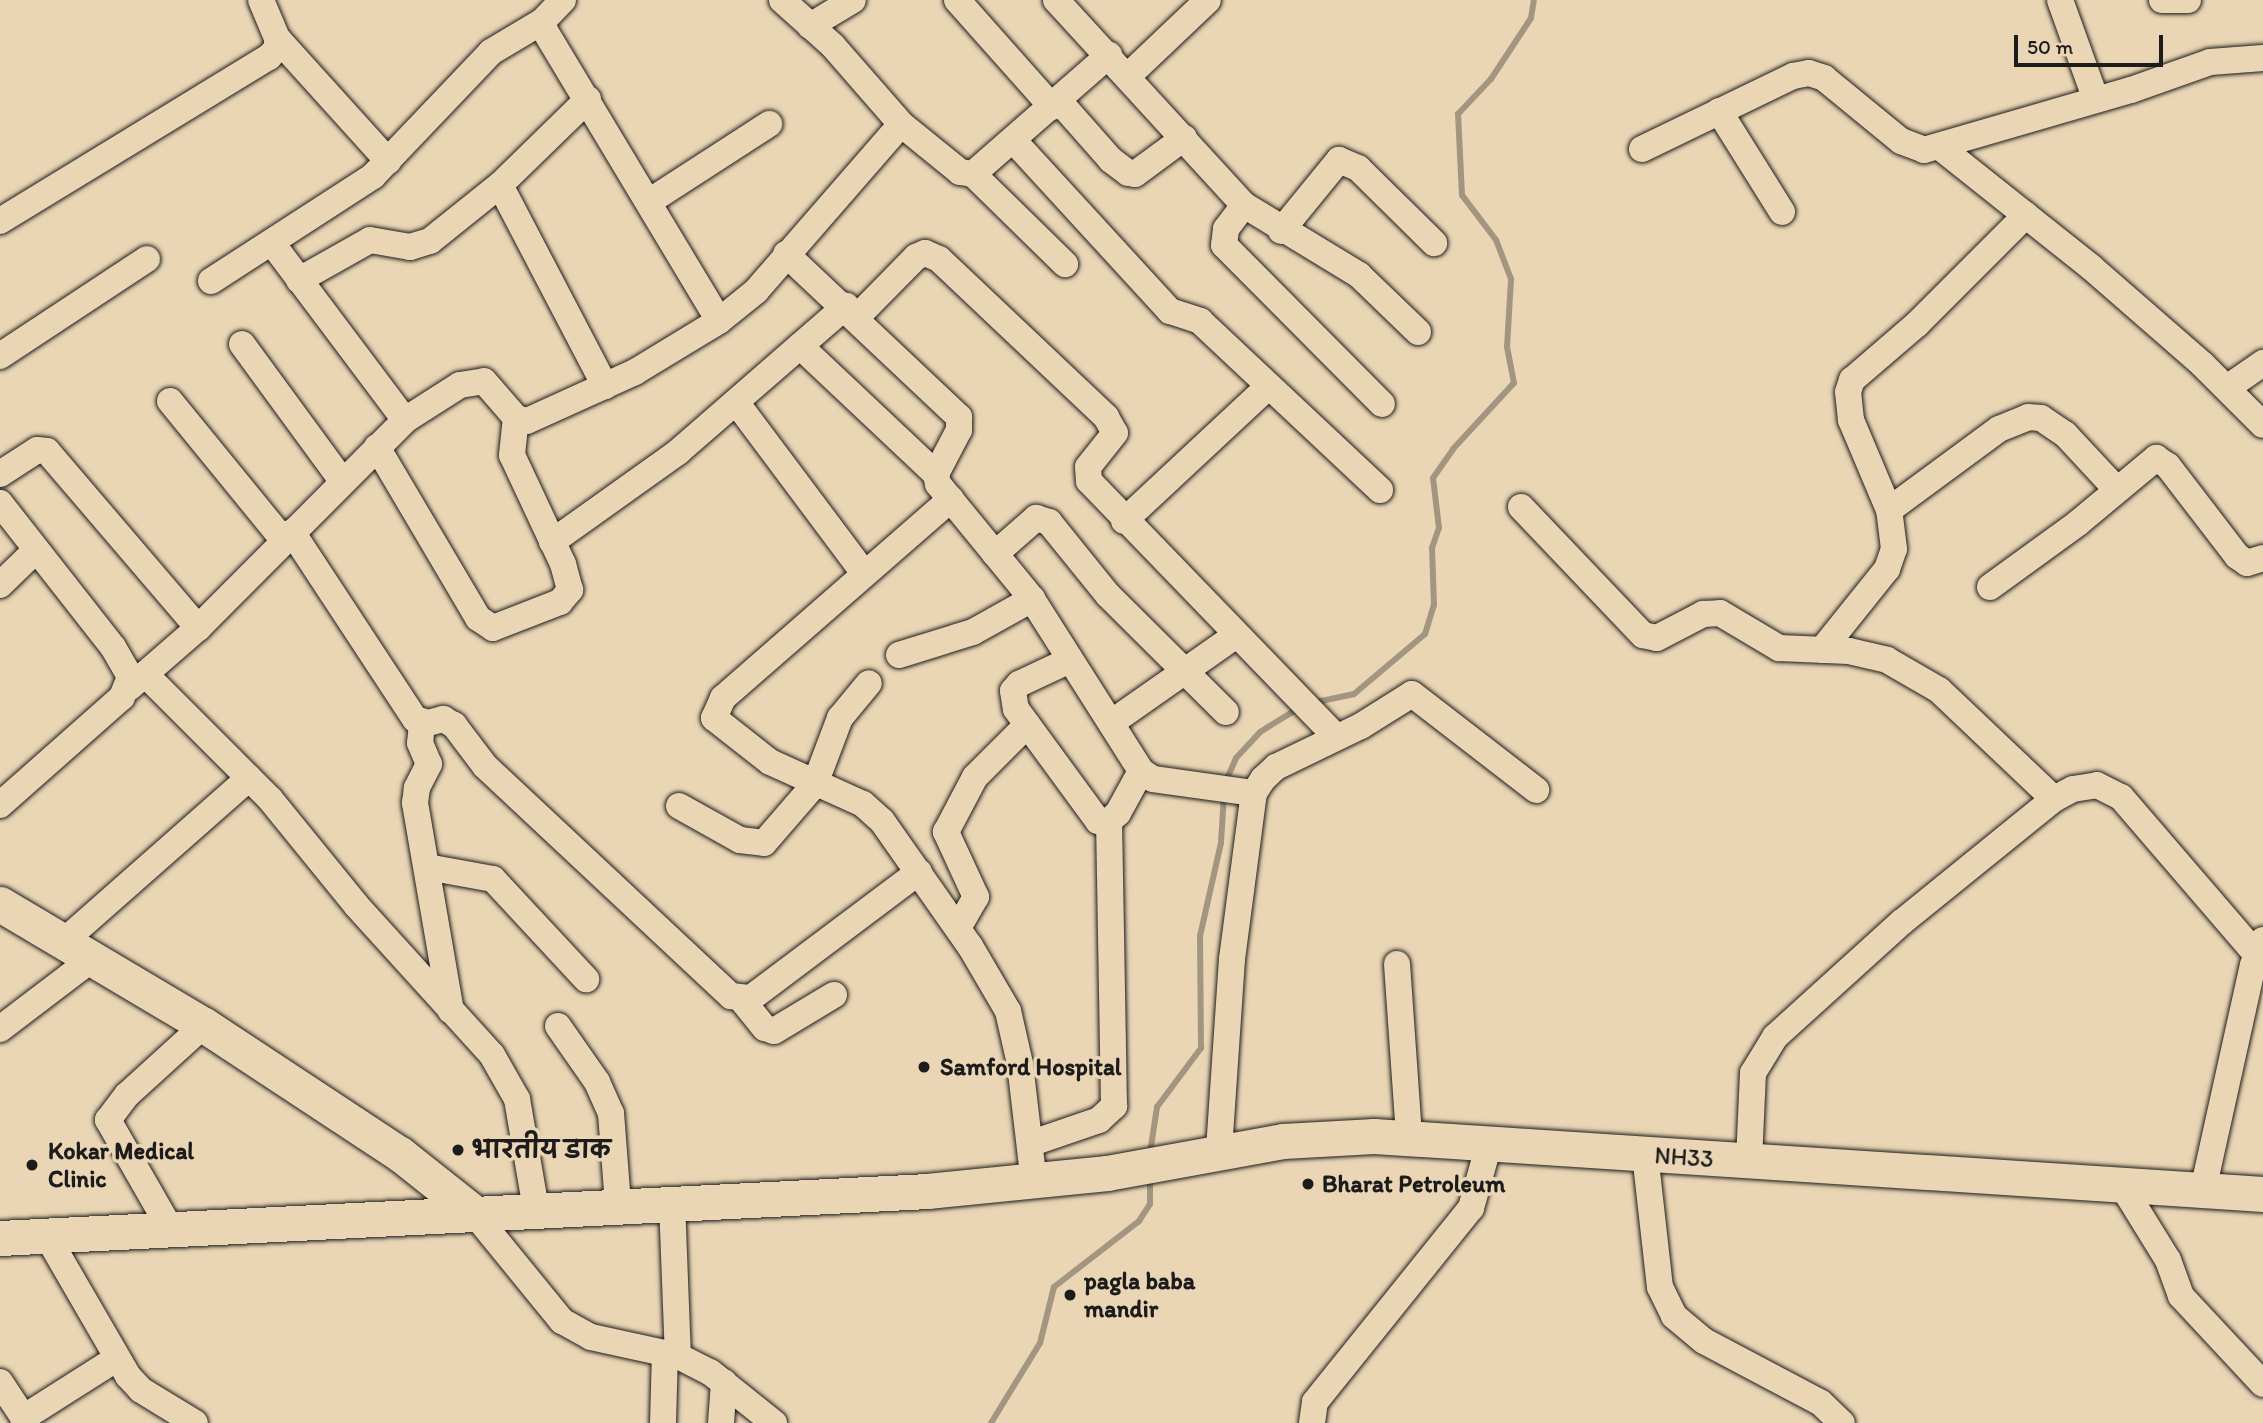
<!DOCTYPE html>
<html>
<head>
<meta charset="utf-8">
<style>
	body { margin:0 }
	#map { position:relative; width:2263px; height:1423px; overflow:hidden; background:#ead6b4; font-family:Itim,"Playpen Sans Deva",sans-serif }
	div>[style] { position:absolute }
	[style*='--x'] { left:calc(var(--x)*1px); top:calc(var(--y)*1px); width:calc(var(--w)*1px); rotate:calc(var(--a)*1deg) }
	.stream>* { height:6px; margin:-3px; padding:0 3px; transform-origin:3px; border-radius:3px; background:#a39680 }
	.roads { filter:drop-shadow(0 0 2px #1c1c1c) drop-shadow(0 0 2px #1c1c1c) }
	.minor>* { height:26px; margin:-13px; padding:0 13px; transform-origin:13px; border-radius:13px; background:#ead6b4 }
	.major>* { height:35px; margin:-17.5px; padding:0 17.5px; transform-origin:17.5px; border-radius:17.5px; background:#ead6b4 }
	.dots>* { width:19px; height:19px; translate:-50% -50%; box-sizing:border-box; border:4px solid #ead6b4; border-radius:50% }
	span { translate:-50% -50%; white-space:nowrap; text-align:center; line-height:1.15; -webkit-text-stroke:7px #ead6b4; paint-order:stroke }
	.poi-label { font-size:24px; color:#1c1c1c; font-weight:700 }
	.left { translate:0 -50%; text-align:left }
	.street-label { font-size:24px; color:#1c1c1c }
	.scale { position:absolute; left:2014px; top:35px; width:149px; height:32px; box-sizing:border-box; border:4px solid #1c1c1c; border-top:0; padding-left:9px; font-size:21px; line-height:24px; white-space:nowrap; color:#1c1c1c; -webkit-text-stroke:5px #ead6b4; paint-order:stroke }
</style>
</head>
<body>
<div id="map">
	<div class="stream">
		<div style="--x:1312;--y:703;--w:43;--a:-12.1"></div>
		<div style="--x:1354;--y:694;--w:93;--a:-40.2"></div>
		<div style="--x:1425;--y:634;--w:30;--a:-73"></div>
		<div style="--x:1434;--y:605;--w:57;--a:-92"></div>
		<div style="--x:1432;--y:548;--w:21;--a:-71"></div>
		<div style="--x:1439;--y:528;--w:50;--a:-96.8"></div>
		<div style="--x:1433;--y:478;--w:35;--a:-55"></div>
		<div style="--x:1453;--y:449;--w:90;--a:-47.3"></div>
		<div style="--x:1514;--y:383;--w:37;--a:-101"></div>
		<div style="--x:1507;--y:347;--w:68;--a:-86.6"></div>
		<div style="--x:1511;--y:279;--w:42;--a:-111"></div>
		<div style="--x:1496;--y:240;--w:56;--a:-127.1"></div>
		<div style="--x:1462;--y:195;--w:81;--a:-92.8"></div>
		<div style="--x:1458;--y:114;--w:48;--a:-46.7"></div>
		<div style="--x:1491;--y:79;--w:73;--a:-56.7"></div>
		<div style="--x:1531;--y:18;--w:18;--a:-81"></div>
		<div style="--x:1225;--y:783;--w:27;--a:-66"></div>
		<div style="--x:1236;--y:758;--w:35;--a:-47"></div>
		<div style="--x:1260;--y:732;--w:46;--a:-31.6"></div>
		<div style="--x:1150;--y:1153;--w:47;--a:-81.3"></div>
		<div style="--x:1157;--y:1107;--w:74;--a:-53.3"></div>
		<div style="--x:1201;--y:1048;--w:112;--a:-90.5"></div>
		<div style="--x:1200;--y:936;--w:95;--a:-77.3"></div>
		<div style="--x:1221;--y:843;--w:49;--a:-86.5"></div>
		<div style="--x:991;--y:1423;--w:94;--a:-58.5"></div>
		<div style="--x:1040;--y:1343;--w:58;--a:-76"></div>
		<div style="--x:1054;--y:1287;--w:108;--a:-37.8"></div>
		<div style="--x:1139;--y:1221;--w:20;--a:-57"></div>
		<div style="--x:1150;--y:1204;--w:26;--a:-90"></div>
	</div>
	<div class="roads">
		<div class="minor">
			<div style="--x:563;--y:0;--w:29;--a:134"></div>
			<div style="--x:543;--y:21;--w:10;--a:79"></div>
			<div style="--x:545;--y:31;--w:338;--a:59"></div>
			<div style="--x:782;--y:0;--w:69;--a:42"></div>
			<div style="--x:833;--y:46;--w:103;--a:48.9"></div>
			<div style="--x:957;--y:0;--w:143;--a:48.4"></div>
			<div style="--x:1056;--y:0;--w:278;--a:47.5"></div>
			<div style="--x:1244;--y:205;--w:135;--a:31.3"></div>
			<div style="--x:1359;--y:275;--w:82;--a:44"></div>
			<div style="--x:2060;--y:0;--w:103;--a:70.2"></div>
			<div style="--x:2162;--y:0;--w:26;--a:0"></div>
			<div style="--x:810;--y:26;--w:50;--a:-31.2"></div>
			<div style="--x:277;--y:38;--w:166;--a:47.9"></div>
			<div style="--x:1128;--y:76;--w:110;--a:-43.5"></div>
			<div style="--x:1059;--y:101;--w:79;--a:48.6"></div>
			<div style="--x:1111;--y:160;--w:21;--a:37"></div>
			<div style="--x:1128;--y:173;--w:7;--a:8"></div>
			<div style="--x:1135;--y:174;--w:61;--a:-36.3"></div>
			<div style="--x:1719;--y:111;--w:119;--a:58"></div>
			<div style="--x:1014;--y:141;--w:231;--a:47.5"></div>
			<div style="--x:1170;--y:311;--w:32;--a:18"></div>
			<div style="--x:1200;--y:321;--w:247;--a:43.2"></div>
			<div style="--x:1940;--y:147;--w:194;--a:38.5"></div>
			<div style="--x:2092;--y:268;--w:146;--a:41.1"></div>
			<div style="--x:2202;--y:364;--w:86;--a:45"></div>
			<div style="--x:1642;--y:149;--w:168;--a:-25.8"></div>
			<div style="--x:1793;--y:76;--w:16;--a:-11"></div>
			<div style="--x:1809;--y:73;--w:16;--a:18"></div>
			<div style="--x:1824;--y:78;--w:99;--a:39.3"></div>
			<div style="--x:1901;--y:141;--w:25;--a:21"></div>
			<div style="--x:1924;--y:150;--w:216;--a:-16.2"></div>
			<div style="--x:2131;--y:90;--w:84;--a:-19.5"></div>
			<div style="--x:2210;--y:62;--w:53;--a:-4.3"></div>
			<div style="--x:973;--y:174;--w:129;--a:44.4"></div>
			<div style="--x:500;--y:185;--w:227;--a:62.4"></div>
			<div style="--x:650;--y:201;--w:142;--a:-32.9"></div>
			<div style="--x:1244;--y:205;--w:30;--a:127"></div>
			<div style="--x:1226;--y:229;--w:16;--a:97"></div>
			<div style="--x:1224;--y:245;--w:224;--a:45.2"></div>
			<div style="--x:0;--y:221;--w:315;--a:-31.4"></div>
			<div style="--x:269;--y:57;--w:12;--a:-48"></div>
			<div style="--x:277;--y:48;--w:10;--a:-90"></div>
			<div style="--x:277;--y:38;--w:41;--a:-112.8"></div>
			<div style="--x:1281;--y:231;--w:92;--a:-50.8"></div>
			<div style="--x:1339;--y:160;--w:21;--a:23"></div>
			<div style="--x:1358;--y:168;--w:107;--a:44.6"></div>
			<div style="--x:272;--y:243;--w:221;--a:53.1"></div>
			<div style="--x:786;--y:254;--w:238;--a:43.3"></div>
			<div style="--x:959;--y:417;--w:13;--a:90"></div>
			<div style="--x:959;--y:430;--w:50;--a:117.6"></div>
			<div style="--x:936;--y:474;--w:10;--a:79"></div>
			<div style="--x:938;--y:484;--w:149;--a:50.7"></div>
			<div style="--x:1032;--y:599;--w:204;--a:57.6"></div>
			<div style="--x:1141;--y:771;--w:14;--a:34"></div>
			<div style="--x:1153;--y:779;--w:102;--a:7.9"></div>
			<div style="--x:299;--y:280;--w:81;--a:-29.4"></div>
			<div style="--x:370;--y:240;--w:41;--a:9.9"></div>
			<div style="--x:410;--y:247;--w:21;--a:-17"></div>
			<div style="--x:430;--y:241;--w:90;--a:-38.7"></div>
			<div style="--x:500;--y:185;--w:123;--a:-44.3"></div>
			<div style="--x:211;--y:281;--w:193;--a:-32.9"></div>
			<div style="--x:373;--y:176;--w:171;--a:-46.4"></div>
			<div style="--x:491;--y:52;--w:61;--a:-30.8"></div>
			<div style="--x:857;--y:317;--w:84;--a:-45.5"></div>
			<div style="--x:916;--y:257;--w:10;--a:-24"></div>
			<div style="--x:925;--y:253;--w:15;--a:23"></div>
			<div style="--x:939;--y:259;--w:230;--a:43.4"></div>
			<div style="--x:1106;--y:417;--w:18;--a:61"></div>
			<div style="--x:1115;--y:433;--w:43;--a:128.5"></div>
			<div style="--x:1088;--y:467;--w:14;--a:86"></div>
			<div style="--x:1089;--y:481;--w:356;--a:46"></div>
			<div style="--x:242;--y:344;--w:171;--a:53.8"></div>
			<div style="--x:800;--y:346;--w:187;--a:43.3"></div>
			<div style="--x:0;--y:356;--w:176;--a:-33.4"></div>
			<div style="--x:2227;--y:388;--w:44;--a:-34.8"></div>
			<div style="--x:170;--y:401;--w:181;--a:50.8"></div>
			<div style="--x:736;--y:402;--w:214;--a:53.2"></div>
			<div style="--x:377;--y:447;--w:199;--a:59.4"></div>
			<div style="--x:478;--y:618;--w:18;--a:34"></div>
			<div style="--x:493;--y:628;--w:72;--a:-21.2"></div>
			<div style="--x:560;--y:602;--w:16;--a:-50"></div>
			<div style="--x:570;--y:590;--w:27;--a:-105"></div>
			<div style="--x:563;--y:564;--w:120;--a:-115.1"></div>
			<div style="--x:512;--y:455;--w:37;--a:-84"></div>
			<div style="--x:0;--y:474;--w:44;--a:-33"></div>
			<div style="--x:37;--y:450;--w:10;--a:6"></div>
			<div style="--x:47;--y:451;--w:233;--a:49.5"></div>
			<div style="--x:951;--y:499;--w:303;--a:138.9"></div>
			<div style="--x:723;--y:698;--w:22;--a:114"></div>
			<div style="--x:714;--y:718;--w:71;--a:38.2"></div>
			<div style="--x:770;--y:762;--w:102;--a:24.3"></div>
			<div style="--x:863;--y:804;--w:25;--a:42"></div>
			<div style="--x:882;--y:821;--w:153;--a:54.9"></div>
			<div style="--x:970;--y:946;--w:75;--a:59.7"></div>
			<div style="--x:1008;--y:1011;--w:54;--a:77.2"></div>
			<div style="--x:1020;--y:1064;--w:120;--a:83.3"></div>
			<div style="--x:0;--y:503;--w:183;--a:51.9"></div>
			<div style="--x:113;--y:647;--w:34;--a:60"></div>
			<div style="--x:130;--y:677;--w:22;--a:112"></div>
			<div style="--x:122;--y:697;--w:163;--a:138.5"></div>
			<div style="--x:1521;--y:507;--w:177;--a:46.4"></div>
			<div style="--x:1643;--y:635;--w:14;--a:12"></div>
			<div style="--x:1657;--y:638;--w:52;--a:-27.6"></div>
			<div style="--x:1703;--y:614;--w:17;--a:-3"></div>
			<div style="--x:1720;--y:613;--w:69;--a:30.7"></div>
			<div style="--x:1779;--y:648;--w:70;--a:2.5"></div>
			<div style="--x:1849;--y:651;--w:39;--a:13"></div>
			<div style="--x:1887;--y:660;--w:60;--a:30"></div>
			<div style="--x:1939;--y:690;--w:158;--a:43.5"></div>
			<div style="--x:1889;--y:510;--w:137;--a:-36.4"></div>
			<div style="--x:1999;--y:429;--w:31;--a:-22"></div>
			<div style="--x:2028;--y:417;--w:13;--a:4"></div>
			<div style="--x:2041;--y:418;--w:29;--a:34"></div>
			<div style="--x:2065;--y:434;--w:76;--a:47.1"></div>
			<div style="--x:1124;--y:521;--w:198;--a:-43"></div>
			<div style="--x:292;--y:532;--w:224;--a:56.7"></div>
			<div style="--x:415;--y:719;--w:14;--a:17"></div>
			<div style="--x:428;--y:723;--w:16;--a:-15"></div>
			<div style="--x:443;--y:719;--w:13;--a:29"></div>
			<div style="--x:454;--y:725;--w:51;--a:52.9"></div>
			<div style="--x:485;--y:766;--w:337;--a:43.1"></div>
			<div style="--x:731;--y:996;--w:20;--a:6"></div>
			<div style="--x:751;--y:998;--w:210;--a:-36.9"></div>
			<div style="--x:552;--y:542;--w:155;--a:-35.5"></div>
			<div style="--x:678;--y:452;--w:223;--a:-41"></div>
			<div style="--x:995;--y:554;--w:55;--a:-41.3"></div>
			<div style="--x:1036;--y:518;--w:14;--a:17"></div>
			<div style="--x:1049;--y:522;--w:94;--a:51.1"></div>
			<div style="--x:1108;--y:595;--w:166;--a:44.8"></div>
			<div style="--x:0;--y:585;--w:50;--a:-44.2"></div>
			<div style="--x:1990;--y:587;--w:109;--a:-36"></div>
			<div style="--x:2078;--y:523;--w:102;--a:-39.8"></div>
			<div style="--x:2156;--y:458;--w:14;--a:34"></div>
			<div style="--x:2168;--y:466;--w:113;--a:52.5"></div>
			<div style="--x:2237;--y:556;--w:12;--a:35"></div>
			<div style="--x:2247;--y:563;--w:17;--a:-17"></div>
			<div style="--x:1822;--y:650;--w:104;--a:-51.3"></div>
			<div style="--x:1887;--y:569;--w:21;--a:-71"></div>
			<div style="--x:1894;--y:549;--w:39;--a:-97"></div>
			<div style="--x:1889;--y:510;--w:98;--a:-112.9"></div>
			<div style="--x:1851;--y:420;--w:28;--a:-96"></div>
			<div style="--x:1848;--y:392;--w:13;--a:-72"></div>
			<div style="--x:1852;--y:380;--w:86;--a:-40.7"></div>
			<div style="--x:1917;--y:324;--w:154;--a:-45"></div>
			<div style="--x:899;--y:655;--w:77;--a:-17.3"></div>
			<div style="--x:973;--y:632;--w:68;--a:-29.2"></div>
			<div style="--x:1070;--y:660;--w:56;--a:154.8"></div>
			<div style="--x:1019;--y:684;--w:9;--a:131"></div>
			<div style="--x:1013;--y:691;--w:18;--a:81"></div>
			<div style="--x:1016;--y:709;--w:139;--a:53.8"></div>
			<div style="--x:1098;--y:821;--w:11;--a:0"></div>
			<div style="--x:1109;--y:821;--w:12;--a:-42"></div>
			<div style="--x:1118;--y:813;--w:48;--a:-61.3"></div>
			<div style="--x:145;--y:674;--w:177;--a:45"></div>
			<div style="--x:270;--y:799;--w:136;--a:50.9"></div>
			<div style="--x:356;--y:905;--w:202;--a:47.8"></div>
			<div style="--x:492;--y:1055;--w:51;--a:60.4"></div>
			<div style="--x:517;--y:1099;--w:112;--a:80.2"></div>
			<div style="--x:129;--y:688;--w:91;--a:-41"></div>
			<div style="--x:198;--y:628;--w:293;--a:-45.1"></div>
			<div style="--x:405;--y:420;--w:65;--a:-32.5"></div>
			<div style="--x:460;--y:385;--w:24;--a:-9"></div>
			<div style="--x:484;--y:381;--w:49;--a:49.1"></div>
			<div style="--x:516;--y:418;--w:11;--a:15"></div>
			<div style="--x:527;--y:421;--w:119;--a:-24.4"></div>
			<div style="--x:635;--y:372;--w:98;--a:-31.3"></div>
			<div style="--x:719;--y:321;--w:48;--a:-39"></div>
			<div style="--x:756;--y:291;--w:221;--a:-49"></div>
			<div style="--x:901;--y:124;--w:76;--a:39.1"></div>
			<div style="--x:960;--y:172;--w:13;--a:9"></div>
			<div style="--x:973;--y:174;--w:181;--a:-41.2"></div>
			<div style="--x:422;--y:722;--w:21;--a:95"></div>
			<div style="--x:420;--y:743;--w:23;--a:67"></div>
			<div style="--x:429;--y:764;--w:27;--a:117"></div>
			<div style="--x:417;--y:788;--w:15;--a:98"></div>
			<div style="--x:415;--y:803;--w:211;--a:80.2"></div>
			<div style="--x:1111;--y:723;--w:153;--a:-35.1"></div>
			<div style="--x:679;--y:806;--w:70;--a:29.1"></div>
			<div style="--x:740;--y:840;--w:24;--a:7"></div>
			<div style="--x:764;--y:843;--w:78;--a:-49.2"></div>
			<div style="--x:815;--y:784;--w:71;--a:-69.3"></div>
			<div style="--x:840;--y:718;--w:45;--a:-50.4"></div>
			<div style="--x:427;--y:867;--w:67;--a:10.3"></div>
			<div style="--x:493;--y:879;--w:137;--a:47.1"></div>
			<div style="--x:958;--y:928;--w:36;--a:-60"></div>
			<div style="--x:976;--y:897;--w:72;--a:-114.8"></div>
			<div style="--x:946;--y:832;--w:62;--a:-62.2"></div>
			<div style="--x:975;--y:777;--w:74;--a:-45"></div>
			<div style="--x:63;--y:942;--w:248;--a:-41.4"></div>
			<div style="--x:1397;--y:964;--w:173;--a:86"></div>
			<div style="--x:742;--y:1000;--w:36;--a:51"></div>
			<div style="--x:765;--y:1028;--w:9;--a:18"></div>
			<div style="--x:774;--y:1031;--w:70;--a:-31"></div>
			<div style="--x:558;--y:1026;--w:68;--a:55.1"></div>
			<div style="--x:597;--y:1082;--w:34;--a:66"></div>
			<div style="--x:611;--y:1113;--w:91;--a:85.6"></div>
			<div style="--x:0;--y:1029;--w:116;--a:-37.3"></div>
			<div style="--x:1032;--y:1143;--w:71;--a:-18.9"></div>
			<div style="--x:1099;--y:1120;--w:21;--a:-43"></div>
			<div style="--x:1114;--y:1106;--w:285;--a:-91"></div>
			<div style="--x:1219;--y:1150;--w:191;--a:-86.1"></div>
			<div style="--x:1232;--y:959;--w:167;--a:-82.5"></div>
			<div style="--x:1254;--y:793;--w:17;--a:-57"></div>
			<div style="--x:1263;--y:779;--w:18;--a:-43"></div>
			<div style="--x:1276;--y:767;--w:94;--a:-25.8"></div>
			<div style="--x:1361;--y:726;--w:60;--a:-32.1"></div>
			<div style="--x:1412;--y:694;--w:157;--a:37.7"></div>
			<div style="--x:1645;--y:1154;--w:134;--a:83.6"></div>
			<div style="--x:1660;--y:1287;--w:32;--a:64"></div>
			<div style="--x:1674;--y:1316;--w:39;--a:40"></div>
			<div style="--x:1704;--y:1341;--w:132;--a:27.9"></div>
			<div style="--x:1821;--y:1403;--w:29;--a:44"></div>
			<div style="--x:1749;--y:1161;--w:88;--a:-87.4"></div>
			<div style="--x:1753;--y:1073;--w:42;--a:-58.6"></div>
			<div style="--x:1775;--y:1037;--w:171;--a:-42.2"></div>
			<div style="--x:1902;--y:922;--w:196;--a:-39"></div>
			<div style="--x:2054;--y:799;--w:21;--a:-28"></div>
			<div style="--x:2073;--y:789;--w:24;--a:-9"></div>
			<div style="--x:2097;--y:785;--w:27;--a:27"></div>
			<div style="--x:2121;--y:797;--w:208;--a:49.3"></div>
			<div style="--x:2121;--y:1184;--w:89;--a:58.3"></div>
			<div style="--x:2168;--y:1260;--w:38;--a:70"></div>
			<div style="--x:2181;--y:1296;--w:120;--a:47"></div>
			<div style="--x:2203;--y:1190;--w:230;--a:-77.5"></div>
			<div style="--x:2253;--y:965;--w:27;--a:-68"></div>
			<div style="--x:672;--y:1202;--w:154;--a:87.8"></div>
			<div style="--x:473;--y:1212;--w:141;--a:50.8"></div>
			<div style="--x:562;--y:1321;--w:33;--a:29"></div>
			<div style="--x:591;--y:1337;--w:89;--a:12.3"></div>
			<div style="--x:678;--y:1356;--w:36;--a:27"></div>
			<div style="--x:710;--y:1372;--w:82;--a:38.6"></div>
			<div style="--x:171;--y:1230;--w:127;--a:-119.8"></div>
			<div style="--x:108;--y:1120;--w:31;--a:-53"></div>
			<div style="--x:127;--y:1095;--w:104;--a:-42.3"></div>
			<div style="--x:47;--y:1236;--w:162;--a:59.9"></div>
			<div style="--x:128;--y:1376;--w:19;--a:47"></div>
			<div style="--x:141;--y:1390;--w:63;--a:31.4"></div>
			<div style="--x:0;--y:1382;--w:49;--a:56.6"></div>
			<div style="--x:23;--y:1418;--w:110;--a:-32.4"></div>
			<div style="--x:663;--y:1423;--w:70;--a:-88.4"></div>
			<div style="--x:721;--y:1423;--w:41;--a:-85.8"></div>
			<div style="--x:1312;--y:1423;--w:21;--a:-82"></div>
			<div style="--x:1315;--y:1402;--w:249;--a:-51.2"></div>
			<div style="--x:1471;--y:1208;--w:70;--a:-74.2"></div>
		</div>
		<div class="major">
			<div style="--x:0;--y:904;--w:237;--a:30.7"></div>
			<div style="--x:204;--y:1025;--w:235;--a:33.4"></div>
			<div style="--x:400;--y:1154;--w:93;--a:38.5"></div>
			<div style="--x:0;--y:1238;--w:928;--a:-2.9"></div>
			<div style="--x:927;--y:1191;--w:181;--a:-5.7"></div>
			<div style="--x:1107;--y:1173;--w:179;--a:-10.3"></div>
			<div style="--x:1283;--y:1141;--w:91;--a:-3.1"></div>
			<div style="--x:1374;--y:1136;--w:891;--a:3.73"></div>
		</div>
	</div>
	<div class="dots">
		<div style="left:924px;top:1067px;background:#1c1c1c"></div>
		<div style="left:458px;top:1150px;background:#1c1c1c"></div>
		<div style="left:32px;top:1165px;background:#1c1c1c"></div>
		<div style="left:1308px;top:1184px;background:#1c1c1c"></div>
		<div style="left:1070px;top:1295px;background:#1c1c1c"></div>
	</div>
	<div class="poi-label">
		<span class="left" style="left:940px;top:1067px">Samford Hospital</span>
		<span class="left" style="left:472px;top:1150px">भारतीय डाक</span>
		<span class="left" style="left:48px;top:1165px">Kokar Medical<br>Clinic</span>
		<span class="left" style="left:1322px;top:1184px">Bharat Petroleum</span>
		<span class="left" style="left:1084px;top:1295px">pagla baba<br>mandir</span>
	</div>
	<div class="street-label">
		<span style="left:1684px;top:1157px;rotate:4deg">NH33</span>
	</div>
	<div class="scale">50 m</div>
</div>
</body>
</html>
